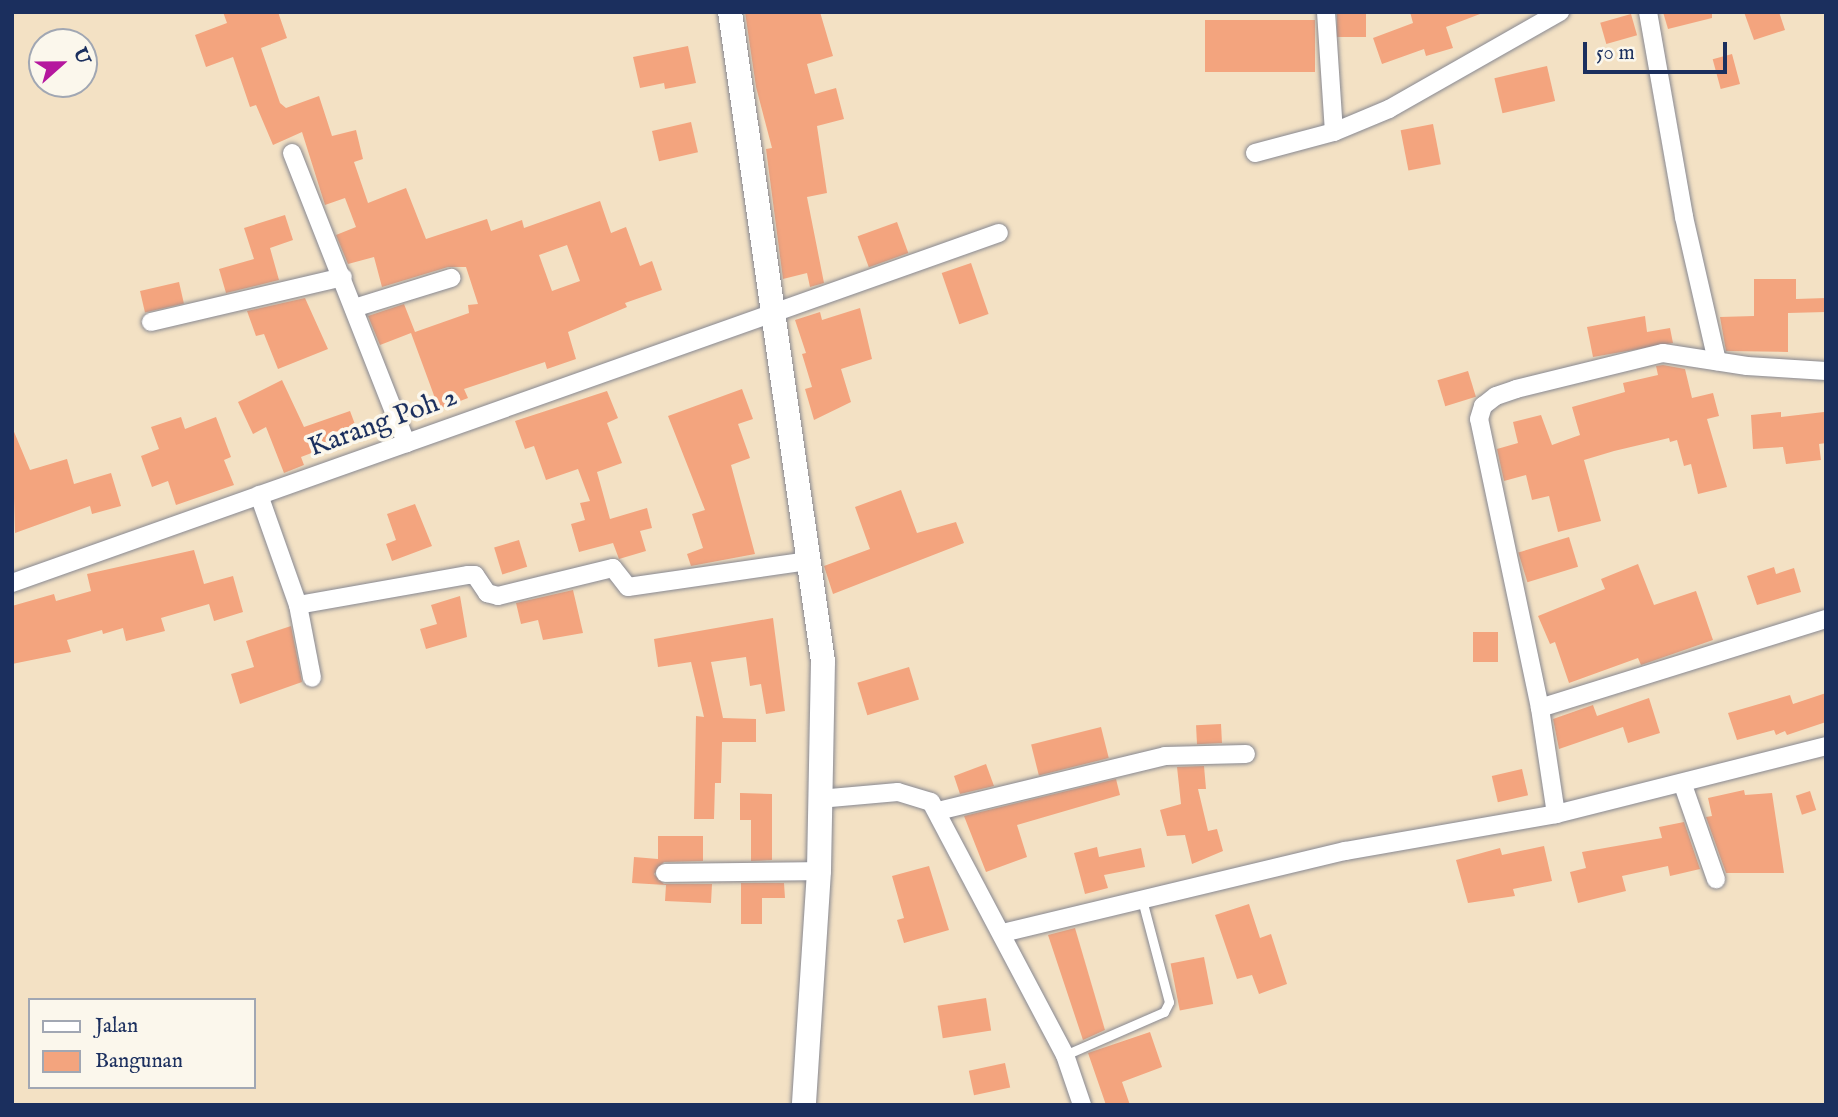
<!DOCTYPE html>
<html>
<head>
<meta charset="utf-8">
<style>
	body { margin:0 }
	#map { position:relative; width:1838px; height:1117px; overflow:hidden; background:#f3e1c4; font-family:"IM FELL English",serif }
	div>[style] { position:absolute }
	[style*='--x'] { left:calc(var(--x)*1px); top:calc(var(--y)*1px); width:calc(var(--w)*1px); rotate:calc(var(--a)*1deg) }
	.building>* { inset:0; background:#f3a47e; transform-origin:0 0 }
	.roads { filter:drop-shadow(0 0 2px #878891) drop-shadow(0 0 2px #878891) }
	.service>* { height:9px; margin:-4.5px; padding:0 4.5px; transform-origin:4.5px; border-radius:4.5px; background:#fff }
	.minor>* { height:18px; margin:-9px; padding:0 9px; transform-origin:9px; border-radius:9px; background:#fff }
	.secondary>* { height:24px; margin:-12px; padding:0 12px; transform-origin:12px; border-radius:12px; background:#fff }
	span { translate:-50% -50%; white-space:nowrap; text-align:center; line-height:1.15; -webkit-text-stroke:7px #fbf7ec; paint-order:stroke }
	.street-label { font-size:28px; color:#1b2f5e }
	.frame { position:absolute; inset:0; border:14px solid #1b2f5e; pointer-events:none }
	.legend { position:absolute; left:28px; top:998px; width:228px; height:91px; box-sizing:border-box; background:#fbf7ec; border:2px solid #a1a7b3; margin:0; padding:9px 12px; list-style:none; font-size:21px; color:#1b2f5e }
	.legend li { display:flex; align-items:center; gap:14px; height:35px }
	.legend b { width:35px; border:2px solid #a1a7b3 }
	.north { position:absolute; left:28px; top:28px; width:70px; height:70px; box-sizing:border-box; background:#fbf7ec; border:2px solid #a1a7b3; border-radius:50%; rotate:69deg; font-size:19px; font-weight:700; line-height:28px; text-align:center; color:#1b2f5e }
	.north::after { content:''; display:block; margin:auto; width:24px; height:32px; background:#b5179e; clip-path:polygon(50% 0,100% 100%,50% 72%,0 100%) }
	.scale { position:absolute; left:1583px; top:42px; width:144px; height:32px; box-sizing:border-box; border:4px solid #1b2f5e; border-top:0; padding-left:9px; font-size:21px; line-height:24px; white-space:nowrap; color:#1b2f5e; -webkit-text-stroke:5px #fbf7ec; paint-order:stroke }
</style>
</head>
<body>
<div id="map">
	<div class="building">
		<div style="clip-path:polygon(evenodd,223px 12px,278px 12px,287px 38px,261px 48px,280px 103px,286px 108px,319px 96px,332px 136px,356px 130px,363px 159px,354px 162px,368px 203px,406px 188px,426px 239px,487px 219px,491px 231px,522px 220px,524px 228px,600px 201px,611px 233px,626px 227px,640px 266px,652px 261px,662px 290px,625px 303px,627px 307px,568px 332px,576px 359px,547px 369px,545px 362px,464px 389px,468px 398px,439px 409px,411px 333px,380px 345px,368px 316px,404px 304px,415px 332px,469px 313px,468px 305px,478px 304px,466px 267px,448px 267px,382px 287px,374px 257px,348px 264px,336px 235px,356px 227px,345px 198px,325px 205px,302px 132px,273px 145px,256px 105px,250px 107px,233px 57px,206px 67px,195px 35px,227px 23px,223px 12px,567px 245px,580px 281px,552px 291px,539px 255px,567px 245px)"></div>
		<div style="clip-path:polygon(745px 12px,820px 12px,833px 56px,807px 64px,815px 94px,836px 88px,844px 119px,817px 126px,827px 193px,807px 197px,824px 283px,810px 287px,807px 273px,783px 279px,766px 149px,772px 148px,756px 87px)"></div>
		<div style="left:1337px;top:12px;width:29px;height:25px"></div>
		<div style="clip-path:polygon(1410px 12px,1480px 12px,1480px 14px,1446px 27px,1453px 48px,1426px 56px,1424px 49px,1382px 64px,1373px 38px,1413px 23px)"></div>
		<div style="clip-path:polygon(1663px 12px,1712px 12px,1712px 18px,1668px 29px)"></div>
		<div style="clip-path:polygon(1744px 12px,1779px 12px,1785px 30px,1754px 40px)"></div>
		<div style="left:1631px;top:14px;width:22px;height:32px;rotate:74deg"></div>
		<div style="left:1315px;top:20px;width:52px;height:110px;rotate:90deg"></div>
		<div style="clip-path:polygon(688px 46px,696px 83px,665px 89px,664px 83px,640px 88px,633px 57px)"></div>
		<div style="left:1732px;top:54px;width:31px;height:20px;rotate:75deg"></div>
		<div style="left:1547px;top:66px;width:36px;height:54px;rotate:77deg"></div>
		<div style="left:691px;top:122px;width:31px;height:40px;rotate:77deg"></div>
		<div style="left:1433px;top:124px;width:41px;height:33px;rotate:79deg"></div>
		<div style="clip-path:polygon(285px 215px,293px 240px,270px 248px,279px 280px,226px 293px,219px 269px,254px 259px,244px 228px)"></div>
		<div style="left:897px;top:222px;width:33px;height:42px;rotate:70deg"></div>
		<div style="left:971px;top:263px;width:54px;height:31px;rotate:71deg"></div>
		<div style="clip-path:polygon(1754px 279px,1796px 279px,1796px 299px,1826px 298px,1826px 312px,1788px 313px,1788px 352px,1726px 351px,1720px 317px,1754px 316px)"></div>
		<div style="left:179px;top:282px;width:22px;height:40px;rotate:77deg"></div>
		<div style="clip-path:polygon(305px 298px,328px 349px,278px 369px,264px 334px,256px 336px,247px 311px)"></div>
		<div style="clip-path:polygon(860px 308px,872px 359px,841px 369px,851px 402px,814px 420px,805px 389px,812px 387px,802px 354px,806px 353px,795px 320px,820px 312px,822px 320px)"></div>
		<div style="clip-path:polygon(1645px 316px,1647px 332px,1670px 328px,1673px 343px,1593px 357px,1587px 327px)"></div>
		<div style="clip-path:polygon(1663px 365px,1685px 369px,1692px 398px,1713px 393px,1719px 416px,1707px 419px,1727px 487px,1698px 494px,1691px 464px,1684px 466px,1677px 440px,1670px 442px,1669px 438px,1614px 451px,1584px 460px,1601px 521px,1558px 532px,1549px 496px,1532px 500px,1526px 475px,1504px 481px,1497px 449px,1518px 443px,1513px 422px,1541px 415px,1552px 445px,1580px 435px,1572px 407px,1625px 392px,1623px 383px,1658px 375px,1656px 366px)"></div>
		<div style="left:1468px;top:371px;width:27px;height:32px;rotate:73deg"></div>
		<div style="clip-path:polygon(282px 380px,304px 427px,350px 411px,359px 435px,301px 457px,304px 465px,284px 473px,266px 427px,253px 434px,238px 402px)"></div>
		<div style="clip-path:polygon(742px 389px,753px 419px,738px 424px,750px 458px,731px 465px,755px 554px,691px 566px,687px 554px,703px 548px,692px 514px,705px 510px,668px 416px)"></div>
		<div style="clip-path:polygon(607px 391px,618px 418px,607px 423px,622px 463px,597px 472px,610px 519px,647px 508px,652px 528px,640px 531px,646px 551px,619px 559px,613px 543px,579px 552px,571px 524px,585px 520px,580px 503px,590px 501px,578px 469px,546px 480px,534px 446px,525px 449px,515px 421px)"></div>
		<div style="clip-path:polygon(1781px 412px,1781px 417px,1824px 412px,1826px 443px,1819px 444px,1821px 460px,1786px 464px,1783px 447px,1753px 449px,1751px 415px)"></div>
		<div style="clip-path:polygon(181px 417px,185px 429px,216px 417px,231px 457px,224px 460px,234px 485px,176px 505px,168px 481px,152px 487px,141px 456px,159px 449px,151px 427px)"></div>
		<div style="clip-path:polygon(12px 427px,30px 470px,67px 459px,74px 484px,111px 473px,121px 506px,92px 514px,90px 506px,15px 533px)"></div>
		<div style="clip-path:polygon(901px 490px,917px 533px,956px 522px,964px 543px,833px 594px,824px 566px,870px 549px,855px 507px)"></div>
		<div style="clip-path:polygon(415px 504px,432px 546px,392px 561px,386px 544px,396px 540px,387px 514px)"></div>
		<div style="left:1569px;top:537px;width:31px;height:53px;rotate:73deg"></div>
		<div style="left:519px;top:540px;width:28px;height:26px;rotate:73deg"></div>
		<div style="clip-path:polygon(194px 550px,204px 584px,233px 576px,243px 612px,214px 621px,209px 604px,161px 618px,165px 631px,126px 641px,123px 628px,103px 634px,102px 630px,67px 640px,71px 652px,12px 664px,12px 606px,54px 594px,56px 601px,91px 591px,87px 574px)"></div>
		<div style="clip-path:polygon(1638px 564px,1654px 605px,1696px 591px,1713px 640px,1641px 665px,1638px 658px,1569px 683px,1555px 642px,1550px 644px,1538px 616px,1605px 589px,1601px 579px)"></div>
		<div style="clip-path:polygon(1774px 567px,1776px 574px,1794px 568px,1801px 592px,1757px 605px,1747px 576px)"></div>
		<div style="clip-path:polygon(573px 590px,583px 633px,543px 640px,538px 620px,521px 624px,516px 603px)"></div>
		<div style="clip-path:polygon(460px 596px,467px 637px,426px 649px,420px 629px,437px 624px,431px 605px)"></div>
		<div style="clip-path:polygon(773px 618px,785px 711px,766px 714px,761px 684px,750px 686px,746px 657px,711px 662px,723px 718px,756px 719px,756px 742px,722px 742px,721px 783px,715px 783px,714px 819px,694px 819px,696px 716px,704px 717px,691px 662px,658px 667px,654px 639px)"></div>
		<div style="clip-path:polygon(291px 626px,302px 682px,240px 704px,231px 674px,254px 667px,246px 641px)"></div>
		<div style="left:1473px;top:632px;width:25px;height:30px"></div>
		<div style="left:909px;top:667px;width:34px;height:54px;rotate:73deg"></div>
		<div style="clip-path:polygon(1826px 693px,1826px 722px,1787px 735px,1785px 731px,1776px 735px,1774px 730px,1737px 740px,1728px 713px,1790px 695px,1793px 704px)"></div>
		<div style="clip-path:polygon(1649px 698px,1660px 733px,1628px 743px,1623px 727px,1559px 749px,1553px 719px,1593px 705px,1597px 716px)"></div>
		<div style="left:1221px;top:724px;width:19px;height:25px;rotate:87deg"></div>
		<div style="left:1101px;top:727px;width:32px;height:72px;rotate:76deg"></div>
		<div style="clip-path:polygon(986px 764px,994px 786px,960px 794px,954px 776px)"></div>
		<div style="clip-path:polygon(1204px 766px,1206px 789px,1198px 789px,1208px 831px,1217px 829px,1223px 851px,1192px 864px,1185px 835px,1167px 836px,1160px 810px,1181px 804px,1177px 767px)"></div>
		<div style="left:1522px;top:769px;width:27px;height:31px;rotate:77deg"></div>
		<div style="clip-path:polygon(1116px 779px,1120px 795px,1017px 825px,1027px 857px,986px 872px,964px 816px)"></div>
		<div style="clip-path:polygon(1744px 790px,1745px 795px,1772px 793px,1784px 873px,1726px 873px,1706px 817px,1712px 816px,1708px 798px)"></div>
		<div style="left:1810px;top:791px;width:20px;height:15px;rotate:72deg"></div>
		<div style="clip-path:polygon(740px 793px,772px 794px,772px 860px,751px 861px,751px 820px,740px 820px)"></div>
		<div style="clip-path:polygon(1684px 822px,1700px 869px,1670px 876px,1668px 866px,1622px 876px,1626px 891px,1578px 903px,1570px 872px,1586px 868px,1582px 852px,1662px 838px,1659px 827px)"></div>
		<div style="clip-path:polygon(658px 836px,703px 836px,703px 861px,664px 862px,654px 874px,664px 884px,712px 884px,711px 903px,665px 901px,666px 885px,632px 883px,634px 857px,658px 859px)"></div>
		<div style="clip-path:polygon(1544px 846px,1552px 881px,1513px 889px,1515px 896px,1468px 903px,1456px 860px,1500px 848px,1502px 855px)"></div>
		<div style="clip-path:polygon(1097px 847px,1099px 857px,1141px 848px,1145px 867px,1104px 875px,1108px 888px,1085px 894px,1074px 853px)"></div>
		<div style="clip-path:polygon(929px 866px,949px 930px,904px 943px,897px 920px,904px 918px,892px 876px)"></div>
		<div style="clip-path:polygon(741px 883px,784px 883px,785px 898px,762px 898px,762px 924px,741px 924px)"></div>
		<div style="clip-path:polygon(1249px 904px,1260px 938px,1271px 934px,1287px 984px,1259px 994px,1252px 975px,1237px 979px,1215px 915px)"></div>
		<div style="clip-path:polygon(1075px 928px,1105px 1030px,1083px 1040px,1048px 935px)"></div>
		<div style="left:1204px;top:957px;width:48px;height:34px;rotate:79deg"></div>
		<div style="left:986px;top:998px;width:33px;height:49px;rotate:81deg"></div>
		<div style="clip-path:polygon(1150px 1032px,1162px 1067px,1122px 1082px,1130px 1105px,1106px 1105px,1088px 1053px)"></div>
		<div style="left:1005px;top:1063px;width:25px;height:37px;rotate:78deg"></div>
	</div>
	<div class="roads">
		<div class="service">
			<div style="--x:1065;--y:1055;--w:108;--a:-23.5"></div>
			<div style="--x:1164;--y:1012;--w:11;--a:-63"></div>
			<div style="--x:1169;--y:1002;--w:106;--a:-104.8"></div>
		</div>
		<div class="minor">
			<div style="--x:1326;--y:12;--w:120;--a:86.2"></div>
			<div style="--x:1648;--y:12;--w:208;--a:80"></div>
			<div style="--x:1684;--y:217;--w:148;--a:77.1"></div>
			<div style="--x:292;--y:153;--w:312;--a:68.5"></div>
			<div style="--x:1255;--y:153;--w:82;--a:-14.9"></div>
			<div style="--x:1334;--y:132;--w:60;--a:-22.7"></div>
			<div style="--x:1389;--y:109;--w:197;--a:-29.6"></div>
			<div style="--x:354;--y:308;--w:102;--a:-17.2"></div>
			<div style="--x:151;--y:322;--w:197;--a:-13.2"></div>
			<div style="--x:259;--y:495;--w:117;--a:70.5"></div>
			<div style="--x:298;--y:605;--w:173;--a:-10"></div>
			<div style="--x:468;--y:575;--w:7;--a:0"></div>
			<div style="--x:475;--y:575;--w:22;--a:56"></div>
			<div style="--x:487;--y:593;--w:11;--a:15"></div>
			<div style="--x:498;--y:596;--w:118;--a:-13.7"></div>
			<div style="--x:613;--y:568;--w:24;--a:52"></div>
			<div style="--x:628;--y:587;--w:183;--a:-8.2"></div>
			<div style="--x:12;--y:583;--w:1047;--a:-19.53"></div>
			<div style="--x:298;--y:605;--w:74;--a:79.1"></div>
			<div style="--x:1540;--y:708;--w:300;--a:-17.3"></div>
			<div style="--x:1683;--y:785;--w:100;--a:70.7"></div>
			<div style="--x:819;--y:799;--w:79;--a:-5.1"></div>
			<div style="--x:898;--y:792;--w:34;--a:17"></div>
			<div style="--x:931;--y:802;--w:286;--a:62.1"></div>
			<div style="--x:1065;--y:1055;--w:53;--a:71.2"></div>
			<div style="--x:938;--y:811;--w:234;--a:-13.6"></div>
			<div style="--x:1165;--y:756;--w:81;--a:-1.4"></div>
			<div style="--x:1556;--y:814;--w:107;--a:-98.6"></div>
			<div style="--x:1540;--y:708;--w:295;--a:-101.9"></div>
			<div style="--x:1479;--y:419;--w:14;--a:-73"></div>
			<div style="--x:1483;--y:406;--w:16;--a:-38"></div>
			<div style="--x:1496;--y:396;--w:21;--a:-19"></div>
			<div style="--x:1516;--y:389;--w:151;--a:-13.8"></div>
			<div style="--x:1663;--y:353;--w:85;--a:8.8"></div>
			<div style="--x:1747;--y:366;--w:79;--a:3.6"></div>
			<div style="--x:665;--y:873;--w:154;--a:-0.7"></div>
			<div style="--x:1003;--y:933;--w:352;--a:-13.5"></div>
			<div style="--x:1345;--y:851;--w:214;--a:-9.9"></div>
			<div style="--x:1556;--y:814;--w:278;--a:-14.1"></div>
		</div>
		<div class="secondary">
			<div style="--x:730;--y:12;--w:656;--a:81.85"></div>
			<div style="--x:823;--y:661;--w:210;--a:91.1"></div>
			<div style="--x:819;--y:871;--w:234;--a:93.7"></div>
		</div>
	</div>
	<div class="street-label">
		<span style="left:383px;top:423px;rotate:-20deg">Karang Poh 2</span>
	</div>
	<div class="frame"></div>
	<ul class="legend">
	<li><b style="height:9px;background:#fff"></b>Jalan</li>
	<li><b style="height:19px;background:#f3a47e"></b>Bangunan</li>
	</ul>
	<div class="north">U</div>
	<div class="scale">50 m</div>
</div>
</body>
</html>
